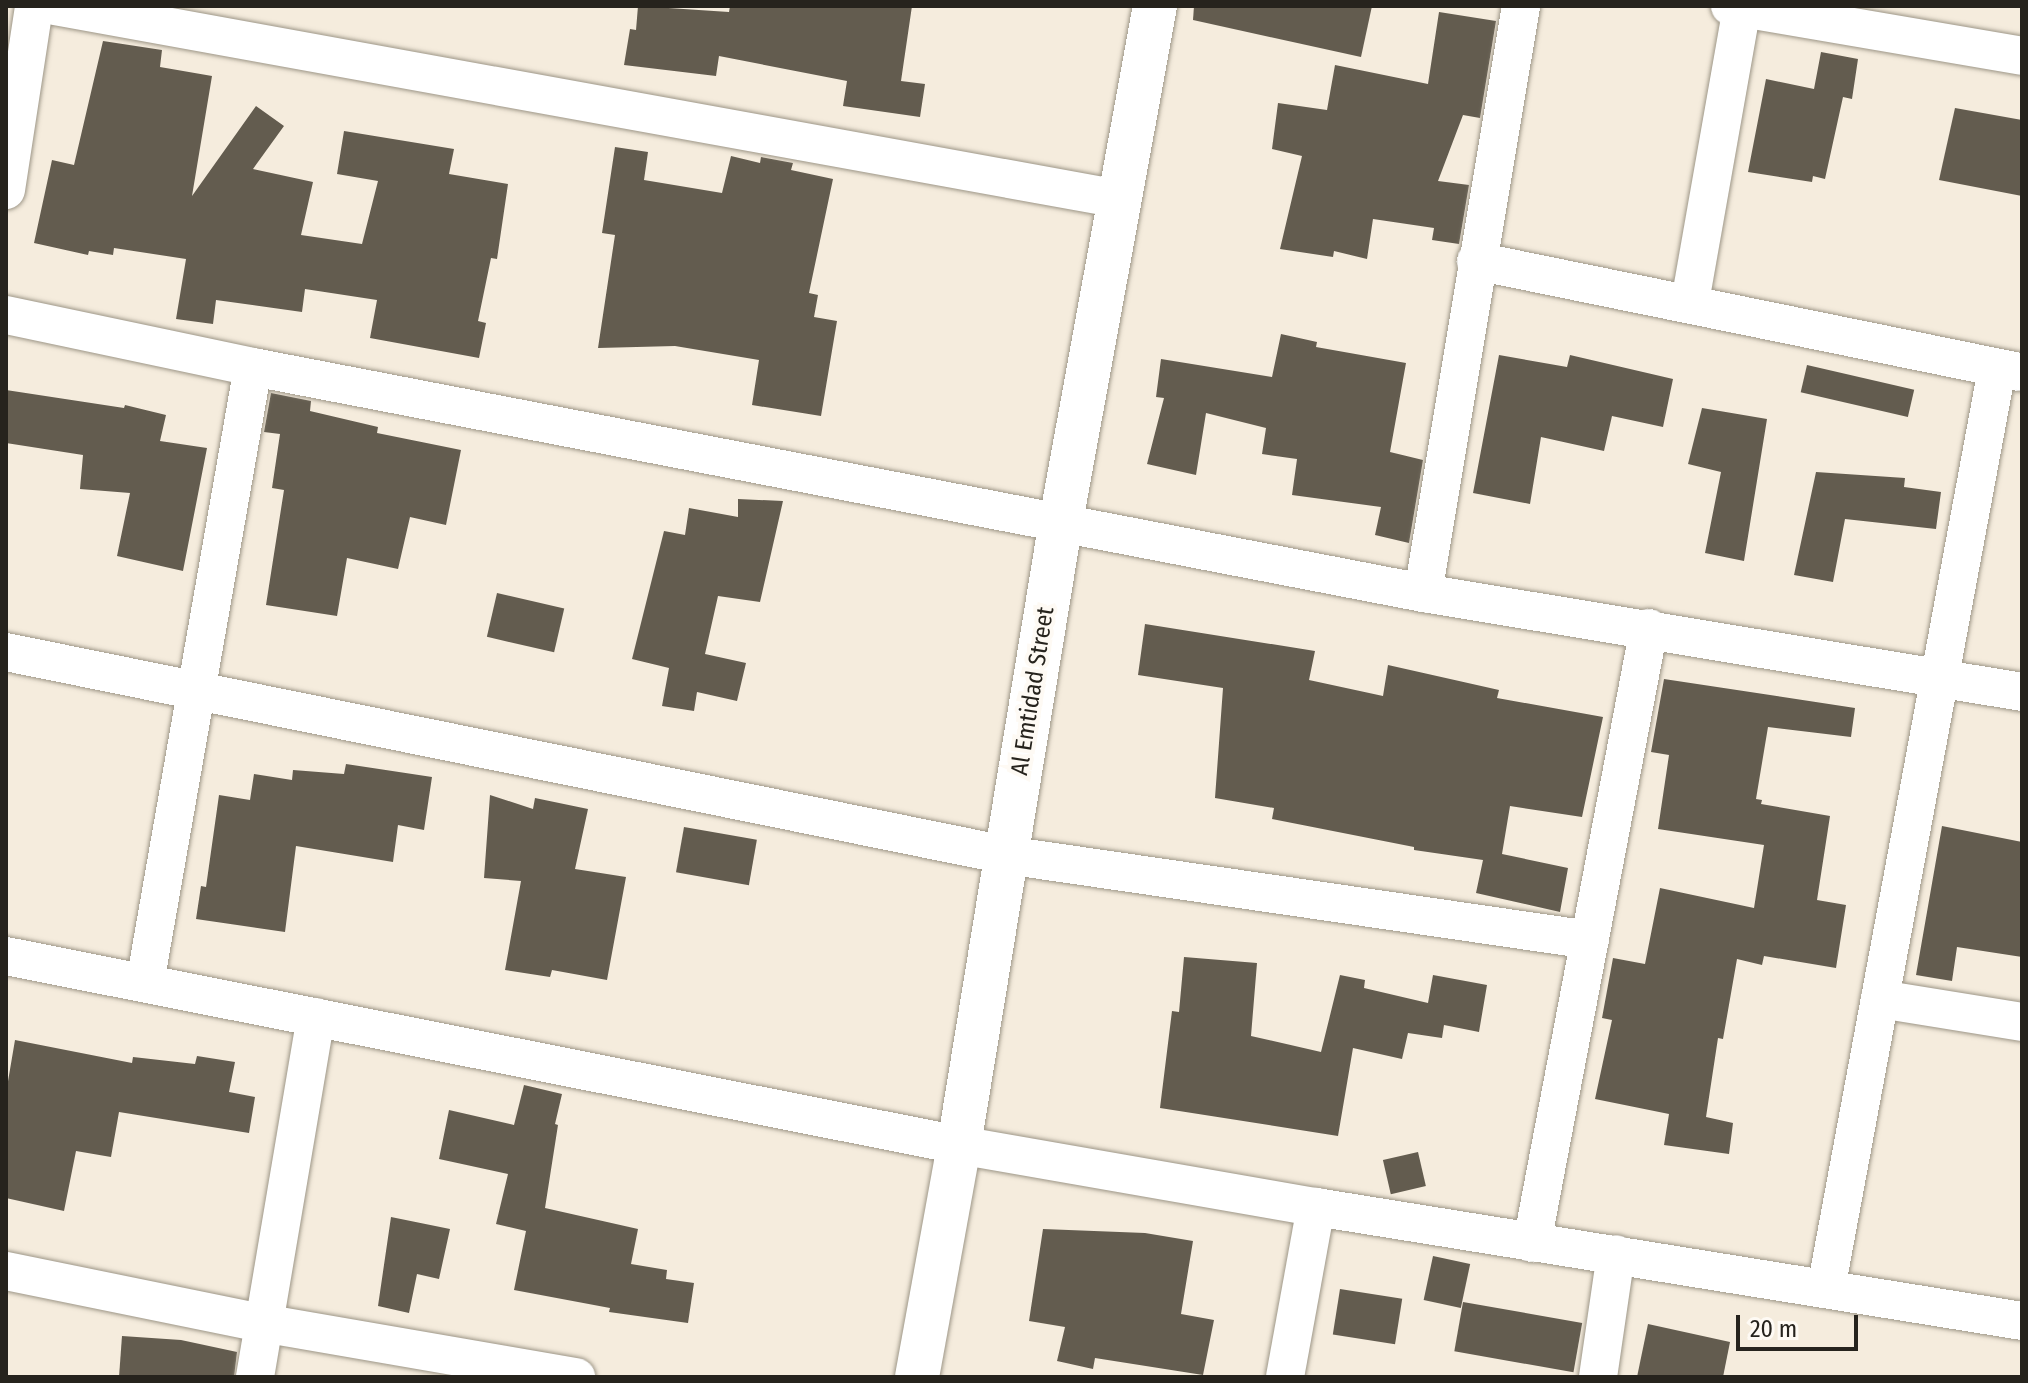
<!DOCTYPE html>
<html>
<head>
<meta charset="utf-8">
<style>
	body { margin:0 }
	#map { position:relative; width:2028px; height:1383px; overflow:hidden; background:#f5ecdd; font-family:"Fira Sans Condensed",sans-serif }
	div>[style] { position:absolute }
	[style*='--x'] { left:calc(var(--x)*1px); top:calc(var(--y)*1px); width:calc(var(--w)*1px); rotate:calc(var(--a)*1deg) }
	.building>* { inset:0; background:#635c4f; transform-origin:0 0 }
	.roads { filter:drop-shadow(0 0 2px #9d9687) drop-shadow(0 0 2px #9d9687) }
	.minor>* { height:38px; margin:-19px; padding:0 19px; transform-origin:19px; border-radius:19px; background:#fff }
	.tertiary>* { height:44px; margin:-22px; padding:0 22px; transform-origin:22px; border-radius:22px; background:#fff }
	span { translate:-50% -50%; white-space:nowrap; text-align:center; line-height:1.15; -webkit-text-stroke:8px #fefaf4; paint-order:stroke }
	.street-label { font-size:24px; color:#26231d }
	.frame { position:absolute; inset:0; border:8px solid #26231d; pointer-events:none }
	.scale { position:absolute; left:1736px; top:1315px; width:122px; height:36px; box-sizing:border-box; border:4px solid #26231d; border-top:0; padding-left:10px; font-size:24px; line-height:28px; white-space:nowrap; color:#26231d; -webkit-text-stroke:6px #fefaf4; paint-order:stroke }
</style>
</head>
<body>
<div id="map">
	<div class="building">
		<div style="clip-path:polygon(638px 6px,729px 12px,730px 6px,912px 6px,901px 81px,925px 84px,920px 117px,843px 106px,847px 81px,719px 56px,716px 76px,624px 65px,630px 29px,636px 30px)"></div>
		<div style="clip-path:polygon(1194px 6px,1372px 6px,1361px 57px,1193px 20px)"></div>
		<div style="clip-path:polygon(1439px 12px,1496px 21px,1480px 118px,1463px 115px,1438px 181px,1469px 185px,1459px 244px,1432px 240px,1434px 228px,1373px 219px,1367px 259px,1334px 251px,1333px 257px,1280px 249px,1302px 156px,1272px 149px,1278px 103px,1327px 110px,1335px 65px,1428px 84px)"></div>
		<div style="clip-path:polygon(103px 41px,162px 50px,160px 67px,212px 76px,192px 196px,256px 106px,284px 126px,253px 169px,313px 182px,301px 235px,362px 244px,378px 181px,337px 174px,344px 131px,454px 149px,449px 174px,508px 184px,497px 259px,491px 258px,478px 321px,486px 323px,479px 358px,370px 338px,377px 300px,305px 289px,302px 312px,216px 300px,213px 324px,176px 319px,186px 259px,114px 248px,113px 255px,89px 251px,88px 255px,34px 243px,52px 160px,74px 165px)"></div>
		<div style="clip-path:polygon(1821px 52px,1858px 59px,1852px 99px,1843px 97px,1825px 179px,1813px 176px,1812px 182px,1748px 172px,1766px 79px,1814px 89px)"></div>
		<div style="clip-path:polygon(1955px 108px,2022px 120px,2022px 196px,1939px 180px)"></div>
		<div style="clip-path:polygon(615px 147px,648px 152px,644px 180px,722px 193px,731px 156px,760px 163px,761px 157px,793px 163px,791px 170px,833px 179px,809px 293px,818px 295px,814px 317px,837px 321px,821px 416px,752px 405px,759px 360px,675px 346px,598px 348px,615px 235px,602px 233px)"></div>
		<div style="clip-path:polygon(1281px 334px,1317px 342px,1316px 347px,1406px 363px,1390px 452px,1423px 460px,1409px 543px,1375px 535px,1381px 507px,1292px 495px,1297px 459px,1262px 454px,1266px 428px,1206px 413px,1196px 475px,1147px 464px,1164px 398px,1156px 397px,1161px 359px,1272px 377px)"></div>
		<div style="clip-path:polygon(1499px 355px,1567px 367px,1570px 355px,1673px 379px,1663px 427px,1612px 416px,1604px 451px,1541px 437px,1530px 504px,1473px 493px)"></div>
		<div style="left:1807px;top:365px;width:110px;height:28px;rotate:13deg"></div>
		<div style="clip-path:polygon(6px 390px,124px 408px,125px 405px,166px 415px,160px 441px,207px 448px,183px 571px,117px 556px,130px 493px,80px 489px,83px 455px,6px 443px)"></div>
		<div style="clip-path:polygon(271px 393px,311px 401px,310px 411px,378px 427px,377px 433px,461px 450px,446px 525px,410px 517px,398px 569px,347px 558px,337px 616px,266px 605px,284px 490px,272px 488px,280px 434px,264px 432px)"></div>
		<div style="clip-path:polygon(1702px 408px,1767px 419px,1744px 561px,1705px 553px,1721px 472px,1688px 464px)"></div>
		<div style="clip-path:polygon(1816px 472px,1905px 478px,1904px 487px,1941px 492px,1936px 529px,1845px 519px,1833px 582px,1794px 575px)"></div>
		<div style="clip-path:polygon(738px 499px,783px 501px,760px 602px,718px 596px,705px 654px,746px 663px,737px 701px,697px 692px,694px 711px,662px 706px,669px 668px,632px 659px,664px 531px,685px 535px,689px 508px,738px 517px)"></div>
		<div style="left:497px;top:593px;width:69px;height:45px;rotate:13deg"></div>
		<div style="clip-path:polygon(1145px 624px,1315px 651px,1309px 680px,1383px 696px,1388px 665px,1499px 690px,1497px 698px,1603px 717px,1582px 817px,1510px 806px,1502px 854px,1568px 868px,1560px 912px,1476px 893px,1483px 860px,1414px 850px,1414px 847px,1272px 819px,1274px 808px,1215px 798px,1223px 688px,1138px 675px)"></div>
		<div style="clip-path:polygon(1664px 679px,1855px 708px,1851px 737px,1768px 727px,1756px 799px,1762px 800px,1761px 804px,1830px 816px,1817px 900px,1846px 905px,1836px 968px,1764px 956px,1762px 965px,1737px 959px,1723px 1039px,1718px 1038px,1706px 1117px,1733px 1123px,1729px 1154px,1664px 1145px,1669px 1114px,1595px 1099px,1612px 1020px,1602px 1018px,1613px 958px,1645px 964px,1660px 888px,1754px 908px,1764px 845px,1658px 829px,1669px 755px,1651px 752px)"></div>
		<div style="clip-path:polygon(346px 764px,432px 777px,424px 830px,398px 825px,393px 862px,296px 846px,285px 932px,196px 919px,201px 886px,206px 887px,219px 795px,250px 800px,254px 774px,292px 780px,293px 770px,344px 774px)"></div>
		<div style="clip-path:polygon(490px 795px,533px 809px,535px 798px,588px 809px,575px 869px,626px 877px,607px 980px,552px 970px,550px 977px,505px 970px,521px 881px,484px 878px)"></div>
		<div style="clip-path:polygon(1942px 826px,2022px 842px,2022px 957px,1957px 947px,1952px 981px,1916px 975px)"></div>
		<div style="left:684px;top:827px;width:74px;height:46px;rotate:10deg"></div>
		<div style="clip-path:polygon(1184px 957px,1257px 963px,1251px 1036px,1321px 1052px,1340px 975px,1365px 980px,1364px 988px,1428px 1003px,1433px 975px,1487px 985px,1479px 1032px,1444px 1025px,1442px 1038px,1408px 1033px,1402px 1059px,1353px 1048px,1338px 1136px,1160px 1108px,1172px 1011px,1179px 1012px)"></div>
		<div style="clip-path:polygon(15px 1040px,132px 1063px,133px 1057px,195px 1064px,197px 1056px,235px 1062px,229px 1092px,255px 1097px,249px 1133px,119px 1112px,111px 1157px,76px 1151px,64px 1211px,6px 1198px,6px 1093px)"></div>
		<div style="clip-path:polygon(524px 1085px,562px 1094px,555px 1124px,558px 1125px,545px 1208px,638px 1229px,631px 1264px,667px 1270px,666px 1279px,694px 1283px,688px 1323px,609px 1312px,610px 1308px,514px 1290px,526px 1231px,496px 1224px,508px 1174px,439px 1159px,449px 1110px,514px 1125px)"></div>
		<div style="left:1418px;top:1152px;width:35px;height:36px;rotate:77deg"></div>
		<div style="clip-path:polygon(391px 1217px,450px 1229px,439px 1279px,417px 1274px,409px 1313px,378px 1306px)"></div>
		<div style="clip-path:polygon(1043px 1229px,1145px 1233px,1193px 1241px,1181px 1314px,1214px 1320px,1203px 1375px,1095px 1358px,1093px 1369px,1057px 1361px,1065px 1327px,1029px 1321px)"></div>
		<div style="left:1433px;top:1256px;width:38px;height:45px;rotate:12deg"></div>
		<div style="left:1340px;top:1289px;width:63px;height:46px;rotate:9deg"></div>
		<div style="left:1463px;top:1302px;width:121px;height:50px;rotate:10deg"></div>
		<div style="clip-path:polygon(1648px 1324px,1730px 1342px,1723px 1377px,1637px 1377px)"></div>
		<div style="clip-path:polygon(122px 1336px,181px 1340px,237px 1352px,234px 1377px,119px 1377px)"></div>
	</div>
	<div class="roads">
		<div class="minor">
			<div style="--x:55;--y:6;--w:1081;--a:10.28"></div>
			<div style="--x:1730;--y:6;--w:296;--a:9.7"></div>
			<div style="--x:6;--y:190;--w:186;--a:-81.3"></div>
			<div style="--x:1476;--y:261;--w:554;--a:11.55"></div>
			<div style="--x:1690;--y:302;--w:301;--a:-80"></div>
			<div style="--x:6;--y:315;--w:252;--a:11.9"></div>
			<div style="--x:253;--y:367;--w:1192;--a:10.93"></div>
			<div style="--x:1423;--y:593;--w:607;--a:9.38"></div>
			<div style="--x:1423;--y:593;--w:595;--a:-80.52"></div>
			<div style="--x:6;--y:652;--w:1020;--a:11.48"></div>
			<div style="--x:1006;--y:855;--w:590;--a:8.28"></div>
			<div style="--x:6;--y:956;--w:972;--a:11.22"></div>
			<div style="--x:959;--y:1145;--w:362;--a:9.9"></div>
			<div style="--x:1316;--y:1207;--w:715;--a:9.17"></div>
			<div style="--x:145;--y:983;--w:625;--a:-80.06"></div>
			<div style="--x:1880;--y:999;--w:144;--a:9.2"></div>
			<div style="--x:1532;--y:1243;--w:626;--a:-79.23"></div>
			<div style="--x:6;--y:1271;--w:261;--a:11.5"></div>
			<div style="--x:262;--y:1323;--w:319;--a:9.8"></div>
			<div style="--x:1826;--y:1289;--w:936;--a:-79.47"></div>
			<div style="--x:255;--y:1377;--w:365;--a:-80.4"></div>
			<div style="--x:1285;--y:1377;--w:173;--a:-79.7"></div>
			<div style="--x:1598;--y:1377;--w:124;--a:-81.7"></div>
		</div>
		<div class="tertiary">
			<div style="--x:917;--y:1377;--w:236;--a:-79.7"></div>
			<div style="--x:959;--y:1145;--w:632;--a:-80.72"></div>
			<div style="--x:1061;--y:521;--w:524;--a:-79.66"></div>
		</div>
	</div>
	<div class="street-label">
		<span style="left:1033px;top:691px;rotate:-81deg">Al Emtidad Street</span>
	</div>
	<div class="frame"></div>
	<div class="scale">20 m</div>
</div>
</body>
</html>
